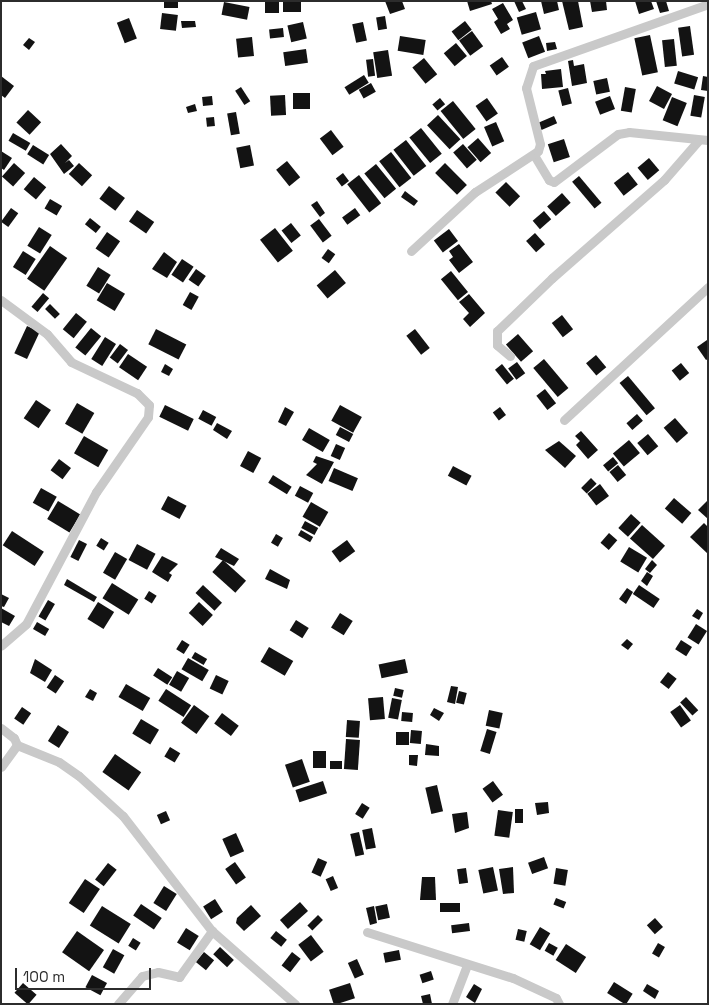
<!DOCTYPE html>
<html>
<head>
<meta charset="utf-8">
<style>
	body { margin:0 }
	#map { position:relative; width:709px; height:1005px; overflow:hidden; background:#fff; font-family:"Space Grotesk",sans-serif }
	div>[style] { position:absolute }
	[style*='--x'] { left:calc(var(--x)*1px); top:calc(var(--y)*1px); width:calc(var(--w)*1px); rotate:calc(var(--a)*1deg) }
	.building>* { inset:0; background:#131313; transform-origin:0 0 }
	.minor>* { height:9px; margin:-4.5px; padding:0 4.5px; transform-origin:4.5px; border-radius:4.5px; background:#c9c9c9 }
	span { translate:-50% -50%; white-space:nowrap; text-align:center; line-height:1.15; -webkit-text-stroke:5px #fff; paint-order:stroke }
	.frame { position:absolute; inset:0; border:2px solid #2c2c2c; pointer-events:none }
	.scale { position:absolute; left:15px; top:968px; width:136px; height:22px; box-sizing:border-box; border:2px solid #2c2c2c; border-top:0; padding-left:6px; font-size:15px; line-height:18px; white-space:nowrap; color:#2c2c2c; -webkit-text-stroke:4px #fff; paint-order:stroke }
</style>
</head>
<body>
<div id="map">
	<div class="building">
		<div style="left:164px;top:1px;width:14px;height:7px"></div>
		<div style="left:265px;top:1px;width:14px;height:12px"></div>
		<div style="left:283px;top:1px;width:18px;height:11px"></div>
		<div style="clip-path:polygon(385px 1px,402px 1px,405px 9px,390px 14px)"></div>
		<div style="clip-path:polygon(467px 1px,491px 1px,492px 4px,470px 11px)"></div>
		<div style="clip-path:polygon(514px 1px,522px 1px,526px 9px,519px 12px)"></div>
		<div style="clip-path:polygon(541px 1px,557px 1px,559px 10px,544px 14px)"></div>
		<div style="clip-path:polygon(562px 1px,578px 1px,583px 27px,569px 30px)"></div>
		<div style="clip-path:polygon(590px 1px,606px 1px,607px 10px,592px 12px)"></div>
		<div style="clip-path:polygon(635px 1px,651px 1px,654px 9px,639px 14px)"></div>
		<div style="clip-path:polygon(656px 1px,666px 1px,669px 11px,660px 13px)"></div>
		<div style="left:224px;top:2px;width:26px;height:13px;rotate:11deg"></div>
		<div style="clip-path:polygon(503px 3px,513px 20px,507px 24px,510px 29px,501px 34px,494px 22px,498px 19px,492px 9px)"></div>
		<div style="left:536px;top:12px;width:18px;height:20px;rotate:74deg"></div>
		<div style="left:162px;top:13px;width:16px;height:16px;rotate:7deg"></div>
		<div style="left:385px;top:16px;width:13px;height:9px;rotate:81deg"></div>
		<div style="left:129px;top:18px;width:22px;height:13px;rotate:69deg"></div>
		<div style="clip-path:polygon(181px 21px,195px 21px,196px 27px,182px 28px)"></div>
		<div style="left:465px;top:21px;width:11px;height:17px;rotate:52deg"></div>
		<div style="left:303px;top:22px;width:17px;height:16px;rotate:77deg"></div>
		<div style="left:363px;top:22px;width:19px;height:11px;rotate:78deg"></div>
		<div style="left:690px;top:26px;width:29px;height:12px;rotate:82deg"></div>
		<div style="left:283px;top:28px;width:9px;height:14px;rotate:84deg"></div>
		<div style="left:472px;top:31px;width:19px;height:16px;rotate:54deg"></div>
		<div style="left:650px;top:35px;width:38px;height:16px;rotate:78deg"></div>
		<div style="left:400px;top:36px;width:26px;height:15px;rotate:9deg"></div>
		<div style="left:539px;top:36px;width:17px;height:18px;rotate:69deg"></div>
		<div style="left:252px;top:37px;width:19px;height:16px;rotate:84deg"></div>
		<div style="clip-path:polygon(29px 38px,35px 42px,29px 50px,23px 45px)"></div>
		<div style="left:674px;top:39px;width:27px;height:12px;rotate:84deg"></div>
		<div style="clip-path:polygon(555px 42px,557px 49px,547px 51px,546px 43px)"></div>
		<div style="left:456px;top:43px;width:17px;height:16px;rotate:50deg"></div>
		<div style="left:306px;top:49px;width:14px;height:23px;rotate:82deg"></div>
		<div style="left:388px;top:50px;width:26px;height:15px;rotate:81deg"></div>
		<div style="left:502px;top:57px;width:12px;height:15px;rotate:55deg"></div>
		<div style="left:424px;top:58px;width:21px;height:15px;rotate:51deg"></div>
		<div style="left:373px;top:59px;width:17px;height:7px;rotate:83deg"></div>
		<div style="clip-path:polygon(573px 60px,574px 66px,584px 64px,587px 83px,572px 86px,568px 61px)"></div>
		<div style="clip-path:polygon(561px 69px,563px 87px,542px 89px,541px 74px,546px 74px,545px 71px)"></div>
		<div style="left:678px;top:71px;width:21px;height:13px;rotate:17deg"></div>
		<div style="left:364px;top:75px;width:9px;height:23px;rotate:58deg"></div>
		<div style="clip-path:polygon(1px 76px,14px 86px,5px 98px,1px 95px)"></div>
		<div style="clip-path:polygon(703px 76px,708px 77px,708px 91px,701px 90px)"></div>
		<div style="left:607px;top:78px;width:14px;height:14px;rotate:78deg"></div>
		<div style="left:371px;top:83px;width:10px;height:14px;rotate:61deg"></div>
		<div style="left:657px;top:86px;width:17px;height:17px;rotate:28deg"></div>
		<div style="left:241px;top:87px;width:17px;height:7px;rotate:57deg"></div>
		<div style="left:625px;top:87px;width:11px;height:24px;rotate:10deg"></div>
		<div style="left:568px;top:88px;width:16px;height:10px;rotate:76deg"></div>
		<div style="left:293px;top:93px;width:17px;height:16px"></div>
		<div style="left:285px;top:95px;width:20px;height:15px;rotate:87deg"></div>
		<div style="left:694px;top:95px;width:11px;height:21px;rotate:10deg"></div>
		<div style="left:212px;top:96px;width:9px;height:10px;rotate:84deg"></div>
		<div style="left:610px;top:96px;width:14px;height:16px;rotate:69deg"></div>
		<div style="left:672px;top:97px;width:16px;height:25px;rotate:22deg"></div>
		<div style="left:440px;top:98px;width:8px;height:10px;rotate:50deg"></div>
		<div style="left:487px;top:98px;width:19px;height:14px;rotate:55deg"></div>
		<div style="left:453px;top:101px;width:36px;height:16px;rotate:51deg"></div>
		<div style="clip-path:polygon(195px 104px,197px 111px,188px 113px,186px 107px)"></div>
		<div style="left:28px;top:110px;width:18px;height:17px;rotate:43deg"></div>
		<div style="left:236px;top:112px;width:22px;height:9px;rotate:80deg"></div>
		<div style="left:438px;top:115px;width:33px;height:15px;rotate:47deg"></div>
		<div style="left:554px;top:116px;width:8px;height:17px;rotate:67deg"></div>
		<div style="left:214px;top:117px;width:9px;height:8px;rotate:84deg"></div>
		<div style="left:496px;top:122px;width:21px;height:13px;rotate:67deg"></div>
		<div style="left:421px;top:128px;width:33px;height:15px;rotate:51deg"></div>
		<div style="left:331px;top:130px;width:21px;height:14px;rotate:53deg"></div>
		<div style="left:13px;top:133px;width:20px;height:9px;rotate:30deg"></div>
		<div style="left:478px;top:138px;width:20px;height:14px;rotate:49deg"></div>
		<div style="left:564px;top:139px;width:19px;height:17px;rotate:72deg"></div>
		<div style="left:406px;top:140px;width:33px;height:16px;rotate:52deg"></div>
		<div style="clip-path:polygon(61px 144px,72px 156px,65px 163px,69px 160px,74px 166px,64px 174px,50px 154px)"></div>
		<div style="left:463px;top:144px;width:21px;height:13px;rotate:49deg"></div>
		<div style="left:33px;top:145px;width:19px;height:11px;rotate:32deg"></div>
		<div style="left:250px;top:145px;width:21px;height:14px;rotate:79deg"></div>
		<div style="clip-path:polygon(1px 151px,12px 158px,4px 170px,1px 168px)"></div>
		<div style="left:391px;top:152px;width:33px;height:15px;rotate:52deg"></div>
		<div style="left:649px;top:158px;width:16px;height:15px;rotate:50deg"></div>
		<div style="left:287px;top:161px;width:21px;height:14px;rotate:51deg"></div>
		<div style="left:14px;top:163px;width:15px;height:18px;rotate:42deg"></div>
		<div style="left:79px;top:163px;width:18px;height:15px;rotate:43deg"></div>
		<div style="left:445px;top:163px;width:31px;height:14px;rotate:45deg"></div>
		<div style="left:376px;top:164px;width:32px;height:15px;rotate:51deg"></div>
		<div style="left:628px;top:172px;width:16px;height:18px;rotate:52deg"></div>
		<div style="left:343px;top:173px;width:10px;height:9px;rotate:53deg"></div>
		<div style="left:359px;top:175px;width:36px;height:15px;rotate:52deg"></div>
		<div style="left:579px;top:176px;width:35px;height:9px;rotate:50deg"></div>
		<div style="left:34px;top:177px;width:16px;height:16px;rotate:40deg"></div>
		<div style="left:506px;top:182px;width:20px;height:15px;rotate:45deg"></div>
		<div style="left:109px;top:186px;width:20px;height:16px;rotate:37deg"></div>
		<div style="clip-path:polygon(405px 191px,418px 201px,414px 206px,401px 197px)"></div>
		<div style="left:562px;top:193px;width:13px;height:20px;rotate:48deg"></div>
		<div style="left:50px;top:199px;width:14px;height:11px;rotate:30deg"></div>
		<div style="clip-path:polygon(317px 201px,325px 213px,320px 217px,311px 205px)"></div>
		<div style="left:11px;top:208px;width:9px;height:17px;rotate:36deg"></div>
		<div style="left:355px;top:208px;width:9px;height:16px;rotate:54deg"></div>
		<div style="left:137px;top:210px;width:21px;height:14px;rotate:35deg"></div>
		<div style="left:544px;top:211px;width:11px;height:15px;rotate:49deg"></div>
		<div style="left:90px;top:218px;width:14px;height:8px;rotate:39deg"></div>
		<div style="left:319px;top:219px;width:21px;height:11px;rotate:53deg"></div>
		<div style="left:291px;top:223px;width:16px;height:12px;rotate:52deg"></div>
		<div style="left:39px;top:227px;width:15px;height:22px;rotate:32deg"></div>
		<div style="left:275px;top:228px;width:29px;height:19px;rotate:52deg"></div>
		<div style="left:449px;top:229px;width:15px;height:19px;rotate:53deg"></div>
		<div style="left:107px;top:232px;width:16px;height:20px;rotate:35deg"></div>
		<div style="left:535px;top:233px;width:15px;height:12px;rotate:48deg"></div>
		<div style="clip-path:polygon(459px 244px,473px 262px,459px 273px,449px 260px,453px 257px,449px 251px)"></div>
		<div style="left:50px;top:246px;width:21px;height:40px;rotate:35deg"></div>
		<div style="left:328px;top:249px;width:9px;height:11px;rotate:36deg"></div>
		<div style="left:23px;top:251px;width:15px;height:19px;rotate:32deg"></div>
		<div style="clip-path:polygon(164px 252px,177px 262px,167px 278px,152px 269px)"></div>
		<div style="left:182px;top:259px;width:14px;height:19px;rotate:34deg"></div>
		<div style="left:98px;top:267px;width:15px;height:22px;rotate:32deg"></div>
		<div style="left:196px;top:269px;width:12px;height:13px;rotate:35deg"></div>
		<div style="left:335px;top:270px;width:17px;height:24px;rotate:50deg"></div>
		<div style="left:451px;top:271px;width:27px;height:13px;rotate:51deg"></div>
		<div style="left:107px;top:283px;width:21px;height:20px;rotate:31deg"></div>
		<div style="left:190px;top:292px;width:10px;height:15px;rotate:29deg"></div>
		<div style="left:43px;top:293px;width:8px;height:18px;rotate:40deg"></div>
		<div style="clip-path:polygon(469px 294px,485px 313px,470px 327px,463px 319px,469px 313px,459px 302px)"></div>
		<div style="left:50px;top:304px;width:14px;height:7px;rotate:45deg"></div>
		<div style="left:76px;top:313px;width:14px;height:21px;rotate:39deg"></div>
		<div style="left:562px;top:315px;width:18px;height:13px;rotate:52deg"></div>
		<div style="left:27px;top:326px;width:14px;height:30px;rotate:25deg"></div>
		<div style="left:91px;top:328px;width:13px;height:25px;rotate:39deg"></div>
		<div style="left:156px;top:329px;width:34px;height:17px;rotate:27deg"></div>
		<div style="left:415px;top:329px;width:24px;height:11px;rotate:52deg"></div>
		<div style="left:518px;top:334px;width:23px;height:16px;rotate:49deg"></div>
		<div style="left:105px;top:337px;width:13px;height:26px;rotate:32deg"></div>
		<div style="clip-path:polygon(707px 340px,708px 359px,706px 360px,697px 347px)"></div>
		<div style="left:120px;top:344px;width:10px;height:17px;rotate:37deg"></div>
		<div style="left:128px;top:354px;width:23px;height:16px;rotate:34deg"></div>
		<div style="left:596px;top:355px;width:16px;height:13px;rotate:50deg"></div>
		<div style="left:544px;top:359px;width:38px;height:14px;rotate:50deg"></div>
		<div style="left:517px;top:362px;width:14px;height:11px;rotate:54deg"></div>
		<div style="left:681px;top:363px;width:13px;height:12px;rotate:51deg"></div>
		<div style="clip-path:polygon(165px 364px,173px 369px,169px 376px,161px 372px)"></div>
		<div style="left:502px;top:364px;width:19px;height:9px;rotate:51deg"></div>
		<div style="left:628px;top:376px;width:42px;height:11px;rotate:50deg"></div>
		<div style="left:545px;top:389px;width:18px;height:11px;rotate:52deg"></div>
		<div style="left:36px;top:400px;width:18px;height:22px;rotate:34deg"></div>
		<div style="left:77px;top:403px;width:20px;height:24px;rotate:30deg"></div>
		<div style="left:165px;top:405px;width:32px;height:13px;rotate:26deg"></div>
		<div style="left:340px;top:405px;width:25px;height:18px;rotate:29deg"></div>
		<div style="clip-path:polygon(285px 407px,294px 412px,286px 426px,278px 422px)"></div>
		<div style="left:500px;top:407px;width:10px;height:9px;rotate:53deg"></div>
		<div style="left:203px;top:410px;width:15px;height:10px;rotate:28deg"></div>
		<div style="left:637px;top:414px;width:9px;height:14px;rotate:49deg"></div>
		<div style="left:675px;top:418px;width:20px;height:15px;rotate:49deg"></div>
		<div style="clip-path:polygon(217px 423px,232px 431px,227px 439px,213px 430px)"></div>
		<div style="left:340px;top:427px;width:15px;height:9px;rotate:28deg"></div>
		<div style="left:309px;top:428px;width:24px;height:14px;rotate:30deg"></div>
		<div style="clip-path:polygon(581px 431px,598px 450px,588px 459px,576px 445px,580px 441px,575px 436px)"></div>
		<div style="left:648px;top:434px;width:16px;height:14px;rotate:50deg"></div>
		<div style="left:84px;top:436px;width:28px;height:20px;rotate:30deg"></div>
		<div style="left:629px;top:440px;width:17px;height:21px;rotate:50deg"></div>
		<div style="clip-path:polygon(559px 441px,576px 456px,565px 468px,545px 450px)"></div>
		<div style="left:336px;top:444px;width:10px;height:13px;rotate:24deg"></div>
		<div style="left:248px;top:451px;width:15px;height:17px;rotate:28deg"></div>
		<div style="clip-path:polygon(316px 456px,334px 462px,322px 484px,306px 475px,317px 464px,313px 462px)"></div>
		<div style="left:613px;top:457px;width:8px;height:13px;rotate:50deg"></div>
		<div style="left:59px;top:459px;width:15px;height:14px;rotate:37deg"></div>
		<div style="left:618px;top:465px;width:13px;height:11px;rotate:51deg"></div>
		<div style="left:453px;top:466px;width:21px;height:11px;rotate:28deg"></div>
		<div style="left:334px;top:468px;width:26px;height:14px;rotate:23deg"></div>
		<div style="left:273px;top:475px;width:22px;height:9px;rotate:32deg"></div>
		<div style="left:591px;top:478px;width:8px;height:14px;rotate:45deg"></div>
		<div style="left:600px;top:484px;width:15px;height:16px;rotate:53deg"></div>
		<div style="left:300px;top:486px;width:15px;height:11px;rotate:28deg"></div>
		<div style="left:41px;top:488px;width:18px;height:17px;rotate:29deg"></div>
		<div style="left:168px;top:496px;width:21px;height:15px;rotate:28deg"></div>
		<div style="left:674px;top:498px;width:23px;height:14px;rotate:41deg"></div>
		<div style="clip-path:polygon(708px 500px,708px 519px,698px 510px)"></div>
		<div style="left:58px;top:501px;width:26px;height:21px;rotate:31deg"></div>
		<div style="left:311px;top:502px;width:20px;height:17px;rotate:30deg"></div>
		<div style="left:631px;top:514px;width:13px;height:19px;rotate:42deg"></div>
		<div style="left:305px;top:521px;width:15px;height:8px;rotate:28deg"></div>
		<div style="clip-path:polygon(704px 523px,708px 527px,708px 554px,690px 537px)"></div>
		<div style="left:642px;top:525px;width:31px;height:18px;rotate:42deg"></div>
		<div style="left:301px;top:530px;width:14px;height:6px;rotate:30deg"></div>
		<div style="left:12px;top:531px;width:38px;height:17px;rotate:33deg"></div>
		<div style="left:609px;top:533px;width:11px;height:13px;rotate:41deg"></div>
		<div style="left:276px;top:534px;width:8px;height:10px;rotate:30deg"></div>
		<div style="left:101px;top:538px;width:9px;height:9px;rotate:32deg"></div>
		<div style="left:79px;top:540px;width:9px;height:19px;rotate:27deg"></div>
		<div style="left:347px;top:540px;width:14px;height:19px;rotate:54deg"></div>
		<div style="left:137px;top:544px;width:21px;height:18px;rotate:28deg"></div>
		<div style="left:629px;top:547px;width:21px;height:17px;rotate:31deg"></div>
		<div style="clip-path:polygon(221px 548px,239px 559px,234px 566px,215px 557px)"></div>
		<div style="left:115px;top:552px;width:14px;height:24px;rotate:30deg"></div>
		<div style="clip-path:polygon(162px 556px,178px 564px,169px 573px,172px 575px,168px 582px,152px 572px)"></div>
		<div style="left:223px;top:560px;width:31px;height:16px;rotate:42deg"></div>
		<div style="clip-path:polygon(652px 560px,657px 565px,650px 573px,645px 569px)"></div>
		<div style="clip-path:polygon(270px 569px,290px 580px,287px 589px,265px 579px)"></div>
		<div style="clip-path:polygon(647px 572px,653px 576px,647px 586px,641px 581px)"></div>
		<div style="clip-path:polygon(67px 579px,97px 597px,94px 602px,64px 585px)"></div>
		<div style="left:112px;top:583px;width:31px;height:18px;rotate:32deg"></div>
		<div style="left:203px;top:585px;width:26px;height:11px;rotate:43deg"></div>
		<div style="left:639px;top:585px;width:25px;height:11px;rotate:34deg"></div>
		<div style="clip-path:polygon(627px 588px,633px 592px,626px 604px,619px 599px)"></div>
		<div style="left:149px;top:591px;width:9px;height:9px;rotate:32deg"></div>
		<div style="clip-path:polygon(1px 594px,9px 598px,4px 607px,1px 606px)"></div>
		<div style="left:48px;top:600px;width:8px;height:19px;rotate:30deg"></div>
		<div style="left:98px;top:602px;width:19px;height:20px;rotate:32deg"></div>
		<div style="left:199px;top:602px;width:19px;height:15px;rotate:43deg"></div>
		<div style="clip-path:polygon(1px 608px,15px 616px,9px 626px,1px 622px)"></div>
		<div style="clip-path:polygon(697px 609px,703px 613px,699px 620px,692px 616px)"></div>
		<div style="left:340px;top:613px;width:15px;height:17px;rotate:32deg"></div>
		<div style="left:296px;top:620px;width:15px;height:12px;rotate:32deg"></div>
		<div style="left:37px;top:622px;width:14px;height:8px;rotate:30deg"></div>
		<div style="left:696px;top:624px;width:13px;height:16px;rotate:32deg"></div>
		<div style="clip-path:polygon(627px 639px,633px 644px,628px 650px,621px 645px)"></div>
		<div style="left:182px;top:640px;width:9px;height:11px;rotate:32deg"></div>
		<div style="left:681px;top:640px;width:13px;height:11px;rotate:32deg"></div>
		<div style="left:269px;top:647px;width:28px;height:17px;rotate:30deg"></div>
		<div style="left:195px;top:652px;width:14px;height:7px;rotate:30deg"></div>
		<div style="left:188px;top:658px;width:24px;height:13px;rotate:30deg"></div>
		<div style="clip-path:polygon(35px 659px,52px 670px,45px 682px,30px 673px)"></div>
		<div style="left:405px;top:659px;width:14px;height:27px;rotate:78deg"></div>
		<div style="left:158px;top:668px;width:17px;height:9px;rotate:33deg"></div>
		<div style="left:177px;top:671px;width:14px;height:16px;rotate:30deg"></div>
		<div style="left:668px;top:672px;width:11px;height:13px;rotate:38deg"></div>
		<div style="left:55px;top:675px;width:11px;height:15px;rotate:34deg"></div>
		<div style="left:216px;top:675px;width:14px;height:15px;rotate:25deg"></div>
		<div style="left:126px;top:684px;width:28px;height:15px;rotate:30deg"></div>
		<div style="clip-path:polygon(451px 686px,458px 687px,455px 704px,447px 702px)"></div>
		<div style="left:395px;top:688px;width:9px;height:8px;rotate:13deg"></div>
		<div style="clip-path:polygon(90px 689px,97px 693px,93px 701px,85px 697px)"></div>
		<div style="left:166px;top:689px;width:30px;height:14px;rotate:33deg"></div>
		<div style="left:459px;top:691px;width:8px;height:12px;rotate:14deg"></div>
		<div style="left:383px;top:697px;width:22px;height:15px;rotate:85deg"></div>
		<div style="left:686px;top:697px;width:18px;height:8px;rotate:47deg"></div>
		<div style="left:392px;top:698px;width:10px;height:20px;rotate:11deg"></div>
		<div style="left:194px;top:705px;width:19px;height:22px;rotate:36deg"></div>
		<div style="left:680px;top:705px;width:19px;height:12px;rotate:55deg"></div>
		<div style="left:22px;top:707px;width:11px;height:14px;rotate:34deg"></div>
		<div style="clip-path:polygon(434px 708px,444px 713px,439px 721px,430px 715px)"></div>
		<div style="left:489px;top:710px;width:14px;height:16px;rotate:12deg"></div>
		<div style="left:402px;top:712px;width:11px;height:9px;rotate:5deg"></div>
		<div style="left:222px;top:713px;width:21px;height:13px;rotate:37deg"></div>
		<div style="left:141px;top:719px;width:21px;height:17px;rotate:31deg"></div>
		<div style="left:347px;top:720px;width:13px;height:17px;rotate:4deg"></div>
		<div style="left:58px;top:725px;width:13px;height:19px;rotate:32deg"></div>
		<div style="left:487px;top:729px;width:10px;height:23px;rotate:17deg"></div>
		<div style="left:411px;top:730px;width:11px;height:13px;rotate:5deg"></div>
		<div style="left:396px;top:732px;width:13px;height:13px"></div>
		<div style="left:346px;top:739px;width:14px;height:30px;rotate:4deg"></div>
		<div style="clip-path:polygon(426px 744px,439px 746px,439px 756px,425px 755px)"></div>
		<div style="left:170px;top:747px;width:12px;height:11px;rotate:31deg"></div>
		<div style="left:313px;top:751px;width:13px;height:17px"></div>
		<div style="left:115px;top:754px;width:32px;height:22px;rotate:35deg"></div>
		<div style="clip-path:polygon(409px 755px,418px 755px,417px 766px,409px 765px)"></div>
		<div style="left:302px;top:759px;width:24px;height:18px;rotate:71deg"></div>
		<div style="left:330px;top:761px;width:12px;height:8px"></div>
		<div style="left:323px;top:781px;width:13px;height:29px;rotate:72deg"></div>
		<div style="left:493px;top:781px;width:17px;height:13px;rotate:54deg"></div>
		<div style="left:437px;top:785px;width:27px;height:12px;rotate:77deg"></div>
		<div style="clip-path:polygon(548px 802px,549px 813px,537px 815px,535px 803px)"></div>
		<div style="left:362px;top:803px;width:9px;height:13px;rotate:32deg"></div>
		<div style="left:515px;top:809px;width:8px;height:14px"></div>
		<div style="left:498px;top:810px;width:15px;height:26px;rotate:8deg"></div>
		<div style="left:166px;top:811px;width:10px;height:10px;rotate:66deg"></div>
		<div style="clip-path:polygon(467px 812px,469px 828px,455px 833px,452px 814px)"></div>
		<div style="left:372px;top:828px;width:20px;height:10px;rotate:79deg"></div>
		<div style="left:359px;top:832px;width:23px;height:9px;rotate:77deg"></div>
		<div style="left:236px;top:833px;width:20px;height:15px;rotate:66deg"></div>
		<div style="left:544px;top:857px;width:12px;height:17px;rotate:70deg"></div>
		<div style="left:318px;top:858px;width:10px;height:16px;rotate:24deg"></div>
		<div style="left:235px;top:862px;width:19px;height:12px;rotate:55deg"></div>
		<div style="left:108px;top:863px;width:11px;height:21px;rotate:38deg"></div>
		<div style="left:493px;top:867px;width:24px;height:15px;rotate:78deg"></div>
		<div style="clip-path:polygon(513px 867px,514px 893px,503px 894px,499px 869px)"></div>
		<div style="left:466px;top:868px;width:15px;height:9px;rotate:82deg"></div>
		<div style="left:556px;top:868px;width:12px;height:16px;rotate:9deg"></div>
		<div style="left:333px;top:876px;width:13px;height:8px;rotate:67deg"></div>
		<div style="clip-path:polygon(422px 877px,435px 877px,436px 900px,420px 900px)"></div>
		<div style="left:85px;top:879px;width:18px;height:29px;rotate:34deg"></div>
		<div style="left:164px;top:886px;width:15px;height:20px;rotate:32deg"></div>
		<div style="left:556px;top:898px;width:11px;height:7px;rotate:22deg"></div>
		<div style="left:215px;top:899px;width:15px;height:14px;rotate:58deg"></div>
		<div style="left:300px;top:902px;width:12px;height:27px;rotate:48deg"></div>
		<div style="left:460px;top:903px;width:9px;height:20px;rotate:90deg"></div>
		<div style="left:141px;top:904px;width:25px;height:14px;rotate:34deg"></div>
		<div style="left:387px;top:904px;width:14px;height:12px;rotate:78deg"></div>
		<div style="clip-path:polygon(251px 905px,261px 916px,244px 931px,236px 923px,237px 918px)"></div>
		<div style="left:102px;top:906px;width:34px;height:23px;rotate:32deg"></div>
		<div style="clip-path:polygon(374px 906px,377px 923px,370px 925px,366px 908px)"></div>
		<div style="left:318px;top:915px;width:7px;height:15px;rotate:45deg"></div>
		<div style="left:655px;top:918px;width:12px;height:11px;rotate:48deg"></div>
		<div style="left:469px;top:923px;width:8px;height:18px;rotate:83deg"></div>
		<div style="left:540px;top:927px;width:12px;height:20px;rotate:31deg"></div>
		<div style="left:186px;top:928px;width:15px;height:17px;rotate:32deg"></div>
		<div style="left:518px;top:929px;width:9px;height:11px;rotate:13deg"></div>
		<div style="left:77px;top:931px;width:33px;height:26px;rotate:35deg"></div>
		<div style="left:276px;top:931px;width:14px;height:9px;rotate:39deg"></div>
		<div style="left:311px;top:935px;width:21px;height:16px;rotate:53deg"></div>
		<div style="left:133px;top:938px;width:9px;height:9px;rotate:32deg"></div>
		<div style="left:549px;top:943px;width:10px;height:9px;rotate:29deg"></div>
		<div style="left:658px;top:943px;width:8px;height:12px;rotate:30deg"></div>
		<div style="left:566px;top:944px;width:24px;height:19px;rotate:33deg"></div>
		<div style="left:220px;top:947px;width:19px;height:10px;rotate:43deg"></div>
		<div style="left:113px;top:949px;width:13px;height:21px;rotate:29deg"></div>
		<div style="left:399px;top:950px;width:10px;height:16px;rotate:79deg"></div>
		<div style="left:204px;top:952px;width:13px;height:13px;rotate:39deg"></div>
		<div style="left:292px;top:952px;width:11px;height:17px;rotate:38deg"></div>
		<div style="left:357px;top:959px;width:17px;height:10px;rotate:66deg"></div>
		<div style="left:431px;top:971px;width:9px;height:12px;rotate:72deg"></div>
		<div style="left:92px;top:975px;width:17px;height:14px;rotate:28deg"></div>
		<div style="left:614px;top:982px;width:22px;height:13px;rotate:32deg"></div>
		<div style="left:23px;top:983px;width:18px;height:13px;rotate:41deg"></div>
		<div style="left:350px;top:983px;width:16px;height:22px;rotate:72deg"></div>
		<div style="clip-path:polygon(474px 984px,482px 989px,475px 1003px,466px 997px)"></div>
		<div style="clip-path:polygon(647px 984px,659px 991px,655px 999px,643px 991px)"></div>
		<div style="clip-path:polygon(430px 994px,432px 1004px,423px 1004px,421px 996px)"></div>
	</div>
	<div class="minor">
		<div style="--x:534;--y:155;--w:29;--a:59"></div>
		<div style="--x:549;--y:180;--w:5;--a:22"></div>
		<div style="--x:554;--y:182;--w:80;--a:-36.9"></div>
		<div style="--x:618;--y:134;--w:11;--a:-10"></div>
		<div style="--x:629;--y:132;--w:79;--a:5.8"></div>
		<div style="--x:411;--y:251;--w:87;--a:-42.7"></div>
		<div style="--x:475;--y:192;--w:75;--a:-33.1"></div>
		<div style="--x:538;--y:151;--w:7;--a:-74"></div>
		<div style="--x:540;--y:144;--w:58;--a:-104"></div>
		<div style="--x:526;--y:88;--w:23;--a:-72"></div>
		<div style="--x:533;--y:66;--w:186;--a:-19.5"></div>
		<div style="--x:1;--y:300;--w:57;--a:36.5"></div>
		<div style="--x:47;--y:334;--w:37;--a:49"></div>
		<div style="--x:71;--y:362;--w:73;--a:25.2"></div>
		<div style="--x:137;--y:393;--w:17;--a:45"></div>
		<div style="--x:149;--y:405;--w:12;--a:95"></div>
		<div style="--x:148;--y:417;--w:91;--a:124.7"></div>
		<div style="--x:96;--y:492;--w:149;--a:117.9"></div>
		<div style="--x:26;--y:624;--w:33;--a:139"></div>
		<div style="--x:510;--y:356;--w:17;--a:-140"></div>
		<div style="--x:497;--y:345;--w:14;--a:-90"></div>
		<div style="--x:497;--y:331;--w:76;--a:-43.9"></div>
		<div style="--x:552;--y:278;--w:149;--a:-41.2"></div>
		<div style="--x:664;--y:180;--w:52;--a:-48.9"></div>
		<div style="--x:564;--y:420;--w:196;--a:-42.7"></div>
		<div style="--x:1;--y:728;--w:16;--a:38"></div>
		<div style="--x:14;--y:738;--w:8;--a:67"></div>
		<div style="--x:17;--y:745;--w:27;--a:126"></div>
		<div style="--x:17;--y:745;--w:45;--a:22"></div>
		<div style="--x:59;--y:762;--w:24;--a:35"></div>
		<div style="--x:79;--y:776;--w:59;--a:42.3"></div>
		<div style="--x:123;--y:816;--w:145;--a:52.3"></div>
		<div style="--x:212;--y:931;--w:111;--a:41.3"></div>
		<div style="--x:367;--y:932;--w:153;--a:17.5"></div>
		<div style="--x:513;--y:978;--w:47;--a:24.9"></div>
		<div style="--x:556;--y:998;--w:7;--a:63"></div>
		<div style="--x:118;--y:1004;--w:37;--a:-49"></div>
		<div style="--x:142;--y:976;--w:16;--a:-14"></div>
		<div style="--x:158;--y:972;--w:22;--a:13"></div>
		<div style="--x:179;--y:977;--w:57;--a:-54.3"></div>
		<div style="--x:452;--y:1004;--w:42;--a:-69"></div>
	</div>
	<div class="frame"></div>
	<div class="scale">100 m</div>
</div>
</body>
</html>
